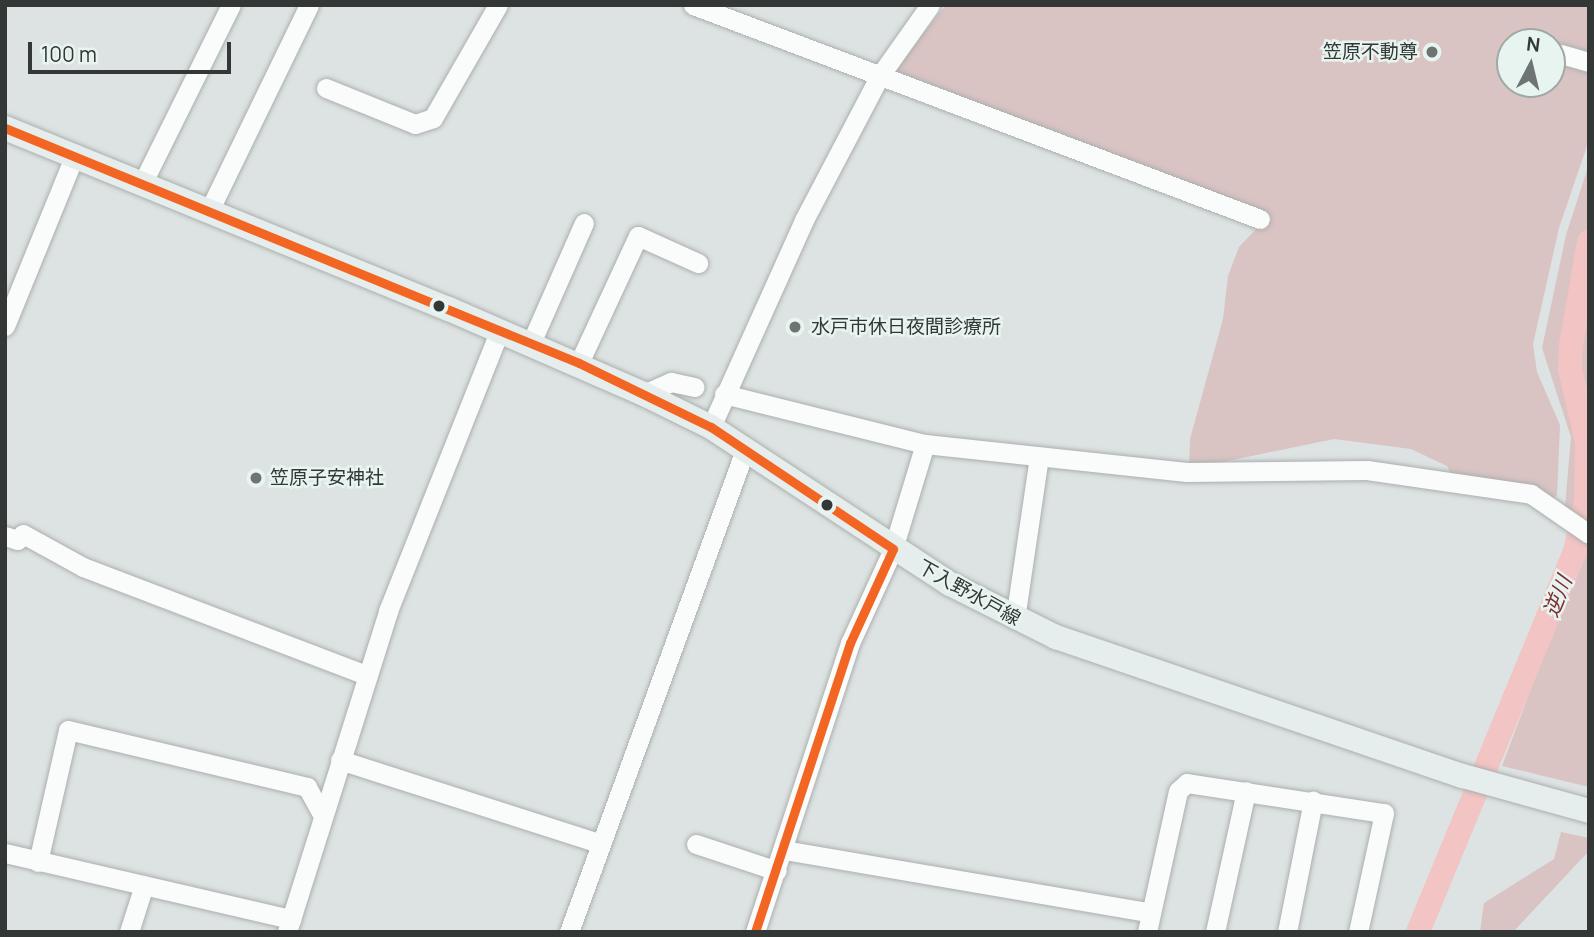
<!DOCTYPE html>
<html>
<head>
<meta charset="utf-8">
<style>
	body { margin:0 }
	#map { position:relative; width:1594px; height:937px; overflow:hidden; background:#dde3e2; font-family:Manrope,"Noto Sans JP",sans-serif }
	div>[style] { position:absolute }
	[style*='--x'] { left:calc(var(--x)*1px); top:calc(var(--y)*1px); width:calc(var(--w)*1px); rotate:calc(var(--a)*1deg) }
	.green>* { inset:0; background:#d9c3c3 }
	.river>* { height:24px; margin:-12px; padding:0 12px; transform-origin:12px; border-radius:12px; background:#f2c4c3 }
	.roads { filter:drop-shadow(0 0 2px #abafae) drop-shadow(0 0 2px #abafae) }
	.minor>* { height:19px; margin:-9.5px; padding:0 9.5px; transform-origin:9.5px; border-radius:9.5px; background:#fafbfb }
	.major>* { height:24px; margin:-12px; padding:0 12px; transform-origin:12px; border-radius:12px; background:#e5eeec }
	.bus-1>* { height:9px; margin:-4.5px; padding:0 4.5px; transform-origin:4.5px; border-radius:4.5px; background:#f26522 }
	.dots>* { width:19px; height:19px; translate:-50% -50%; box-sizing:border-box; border:4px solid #e7f4f0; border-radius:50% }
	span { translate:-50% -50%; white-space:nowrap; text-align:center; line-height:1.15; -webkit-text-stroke:5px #e7f4f0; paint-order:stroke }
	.poi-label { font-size:19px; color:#333837 }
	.right { translate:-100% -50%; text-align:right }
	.left { translate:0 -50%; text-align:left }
	.street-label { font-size:19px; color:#333837 }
	.water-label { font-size:21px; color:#7c2e33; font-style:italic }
	.frame { position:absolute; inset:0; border:7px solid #333837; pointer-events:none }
	.north { position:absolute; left:1496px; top:28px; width:70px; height:70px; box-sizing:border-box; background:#e7f4f0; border:2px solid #9fa9a6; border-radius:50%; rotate:7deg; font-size:19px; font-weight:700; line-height:28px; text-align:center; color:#333837 }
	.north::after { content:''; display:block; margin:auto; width:24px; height:32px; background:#6e7473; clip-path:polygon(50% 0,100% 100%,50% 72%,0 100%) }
	.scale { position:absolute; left:28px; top:42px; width:203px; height:32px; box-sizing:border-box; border:4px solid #333837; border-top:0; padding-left:9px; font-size:21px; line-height:24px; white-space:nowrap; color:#333837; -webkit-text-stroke:5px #e7f4f0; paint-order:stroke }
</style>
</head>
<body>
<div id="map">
	<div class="green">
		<div style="clip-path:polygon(946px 5px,1589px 5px,1589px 70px,1552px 57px,1552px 42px,1510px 42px,1510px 84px,1552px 84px,1552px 59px,1589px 72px,1589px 140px,1559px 228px,1533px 344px,1537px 372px,1560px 425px,1557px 495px,1553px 498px,1453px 478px,1447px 466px,1411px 449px,1334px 439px,1213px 464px,1189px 465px,1190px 439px,1223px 319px,1228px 276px,1239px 247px,1266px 219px,893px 72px)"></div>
		<div style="clip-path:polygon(1589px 164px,1589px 524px,1565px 507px,1571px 437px,1542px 348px,1566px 235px)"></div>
		<div style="clip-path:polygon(1589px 534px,1589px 787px,1502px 766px)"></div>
		<div style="clip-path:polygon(1561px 832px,1589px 838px,1589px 851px,1513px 932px,1480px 932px,1484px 903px,1554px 859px)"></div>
	</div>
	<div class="river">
		<div style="--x:1418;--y:932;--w:411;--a:-67.6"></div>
		<div style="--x:1575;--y:552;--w:51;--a:-77.6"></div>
		<div style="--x:1586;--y:502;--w:60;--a:-89"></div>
		<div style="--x:1587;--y:442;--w:75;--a:-103.1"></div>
		<div style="--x:1570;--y:369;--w:23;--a:-88"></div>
		<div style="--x:1571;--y:346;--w:106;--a:-80.2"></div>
	</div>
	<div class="roads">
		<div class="minor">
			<div style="--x:693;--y:5;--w:606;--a:20.68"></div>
			<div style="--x:1561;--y:54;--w:29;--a:16"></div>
			<div style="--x:326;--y:88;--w:96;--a:22"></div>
			<div style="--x:415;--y:124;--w:19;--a:-18"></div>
			<div style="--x:433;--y:118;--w:130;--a:-60.1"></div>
			<div style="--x:142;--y:184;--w:200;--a:-63.6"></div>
			<div style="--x:209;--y:211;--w:229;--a:-64.1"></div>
			<div style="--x:5;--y:326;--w:183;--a:-67.8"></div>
			<div style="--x:531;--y:343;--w:131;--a:-66.2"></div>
			<div style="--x:579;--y:363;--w:140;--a:-65.1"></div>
			<div style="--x:638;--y:236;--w:66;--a:24.2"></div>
			<div style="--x:644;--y:394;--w:30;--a:-24"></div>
			<div style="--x:671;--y:382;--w:24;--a:12"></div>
			<div style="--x:724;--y:394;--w:207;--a:14"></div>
			<div style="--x:925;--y:444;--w:263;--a:6.1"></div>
			<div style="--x:1187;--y:472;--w:180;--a:-0.6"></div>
			<div style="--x:1367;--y:470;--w:166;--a:8.3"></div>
			<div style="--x:1531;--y:494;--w:70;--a:34.6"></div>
			<div style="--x:711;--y:427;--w:227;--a:-65.8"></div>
			<div style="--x:804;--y:220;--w:161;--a:-62.3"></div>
			<div style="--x:879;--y:77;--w:88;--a:-54.7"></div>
			<div style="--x:5;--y:536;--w:13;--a:18"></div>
			<div style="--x:17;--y:540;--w:8;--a:-45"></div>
			<div style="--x:23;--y:534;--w:68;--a:28.8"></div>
			<div style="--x:83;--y:567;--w:303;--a:20.9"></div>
			<div style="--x:1015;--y:619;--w:164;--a:-81.6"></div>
			<div style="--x:340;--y:760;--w:272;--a:17.8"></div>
			<div style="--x:696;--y:844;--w:85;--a:18.4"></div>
			<div style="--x:784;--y:850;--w:372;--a:9.7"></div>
			<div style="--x:5;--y:853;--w:294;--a:13"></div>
			<div style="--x:38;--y:862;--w:135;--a:-77.2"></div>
			<div style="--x:68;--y:730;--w:246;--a:13.4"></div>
			<div style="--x:307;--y:787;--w:33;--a:61"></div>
			<div style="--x:129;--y:932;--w:49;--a:-72.3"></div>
			<div style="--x:287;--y:932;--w:337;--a:-72.5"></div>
			<div style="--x:388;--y:611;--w:302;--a:-68.3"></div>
			<div style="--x:569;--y:932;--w:513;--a:-69.94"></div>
			<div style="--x:755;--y:932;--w:304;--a:-71.8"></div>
			<div style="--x:850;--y:643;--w:103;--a:-65.4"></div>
			<div style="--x:893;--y:549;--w:110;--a:-73.1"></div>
			<div style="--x:1147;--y:932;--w:144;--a:-77.6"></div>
			<div style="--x:1178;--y:791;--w:12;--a:-42"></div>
			<div style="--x:1187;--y:783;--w:199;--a:8.7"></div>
			<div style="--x:1384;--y:813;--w:122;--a:102.3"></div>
			<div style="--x:1215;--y:932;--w:144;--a:-77.6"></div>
			<div style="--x:1287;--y:932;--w:134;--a:-78.8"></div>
		</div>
		<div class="major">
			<div style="--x:5;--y:128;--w:479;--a:22.2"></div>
			<div style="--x:449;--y:309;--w:213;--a:23.6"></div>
			<div style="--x:644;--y:394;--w:75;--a:26.2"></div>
			<div style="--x:711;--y:427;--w:286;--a:33.3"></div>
			<div style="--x:950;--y:584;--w:119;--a:26.6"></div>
			<div style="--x:1056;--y:637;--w:430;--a:18.9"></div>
			<div style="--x:1463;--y:776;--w:131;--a:15.5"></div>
		</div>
	</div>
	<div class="bus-1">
		<div style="--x:5;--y:128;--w:620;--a:22.26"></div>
		<div style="--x:579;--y:363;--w:147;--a:25.9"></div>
		<div style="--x:711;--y:427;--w:219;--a:33.8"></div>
		<div style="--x:755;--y:932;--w:304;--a:-71.8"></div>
		<div style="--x:850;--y:643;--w:103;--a:-65.4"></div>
	</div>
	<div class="dots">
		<div style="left:1432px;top:52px;background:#6e7473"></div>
		<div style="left:439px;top:306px;background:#333837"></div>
		<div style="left:795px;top:327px;background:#6e7473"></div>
		<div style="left:256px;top:478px;background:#6e7473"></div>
		<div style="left:827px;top:505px;background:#333837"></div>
	</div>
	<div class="poi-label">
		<span class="right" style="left:1418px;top:52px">笠原不動尊</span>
		<span class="left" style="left:811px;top:327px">水戸市休日夜間診療所</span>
		<span class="left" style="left:270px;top:478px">笠原子安神社</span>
	</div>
	<div class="street-label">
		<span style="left:969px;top:593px;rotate:29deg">下入野水戸線</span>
	</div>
	<div class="water-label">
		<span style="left:1557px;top:596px;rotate:-68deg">逆川</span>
	</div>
	<div class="frame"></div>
	<div class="north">N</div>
	<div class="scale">100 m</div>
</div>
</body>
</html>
